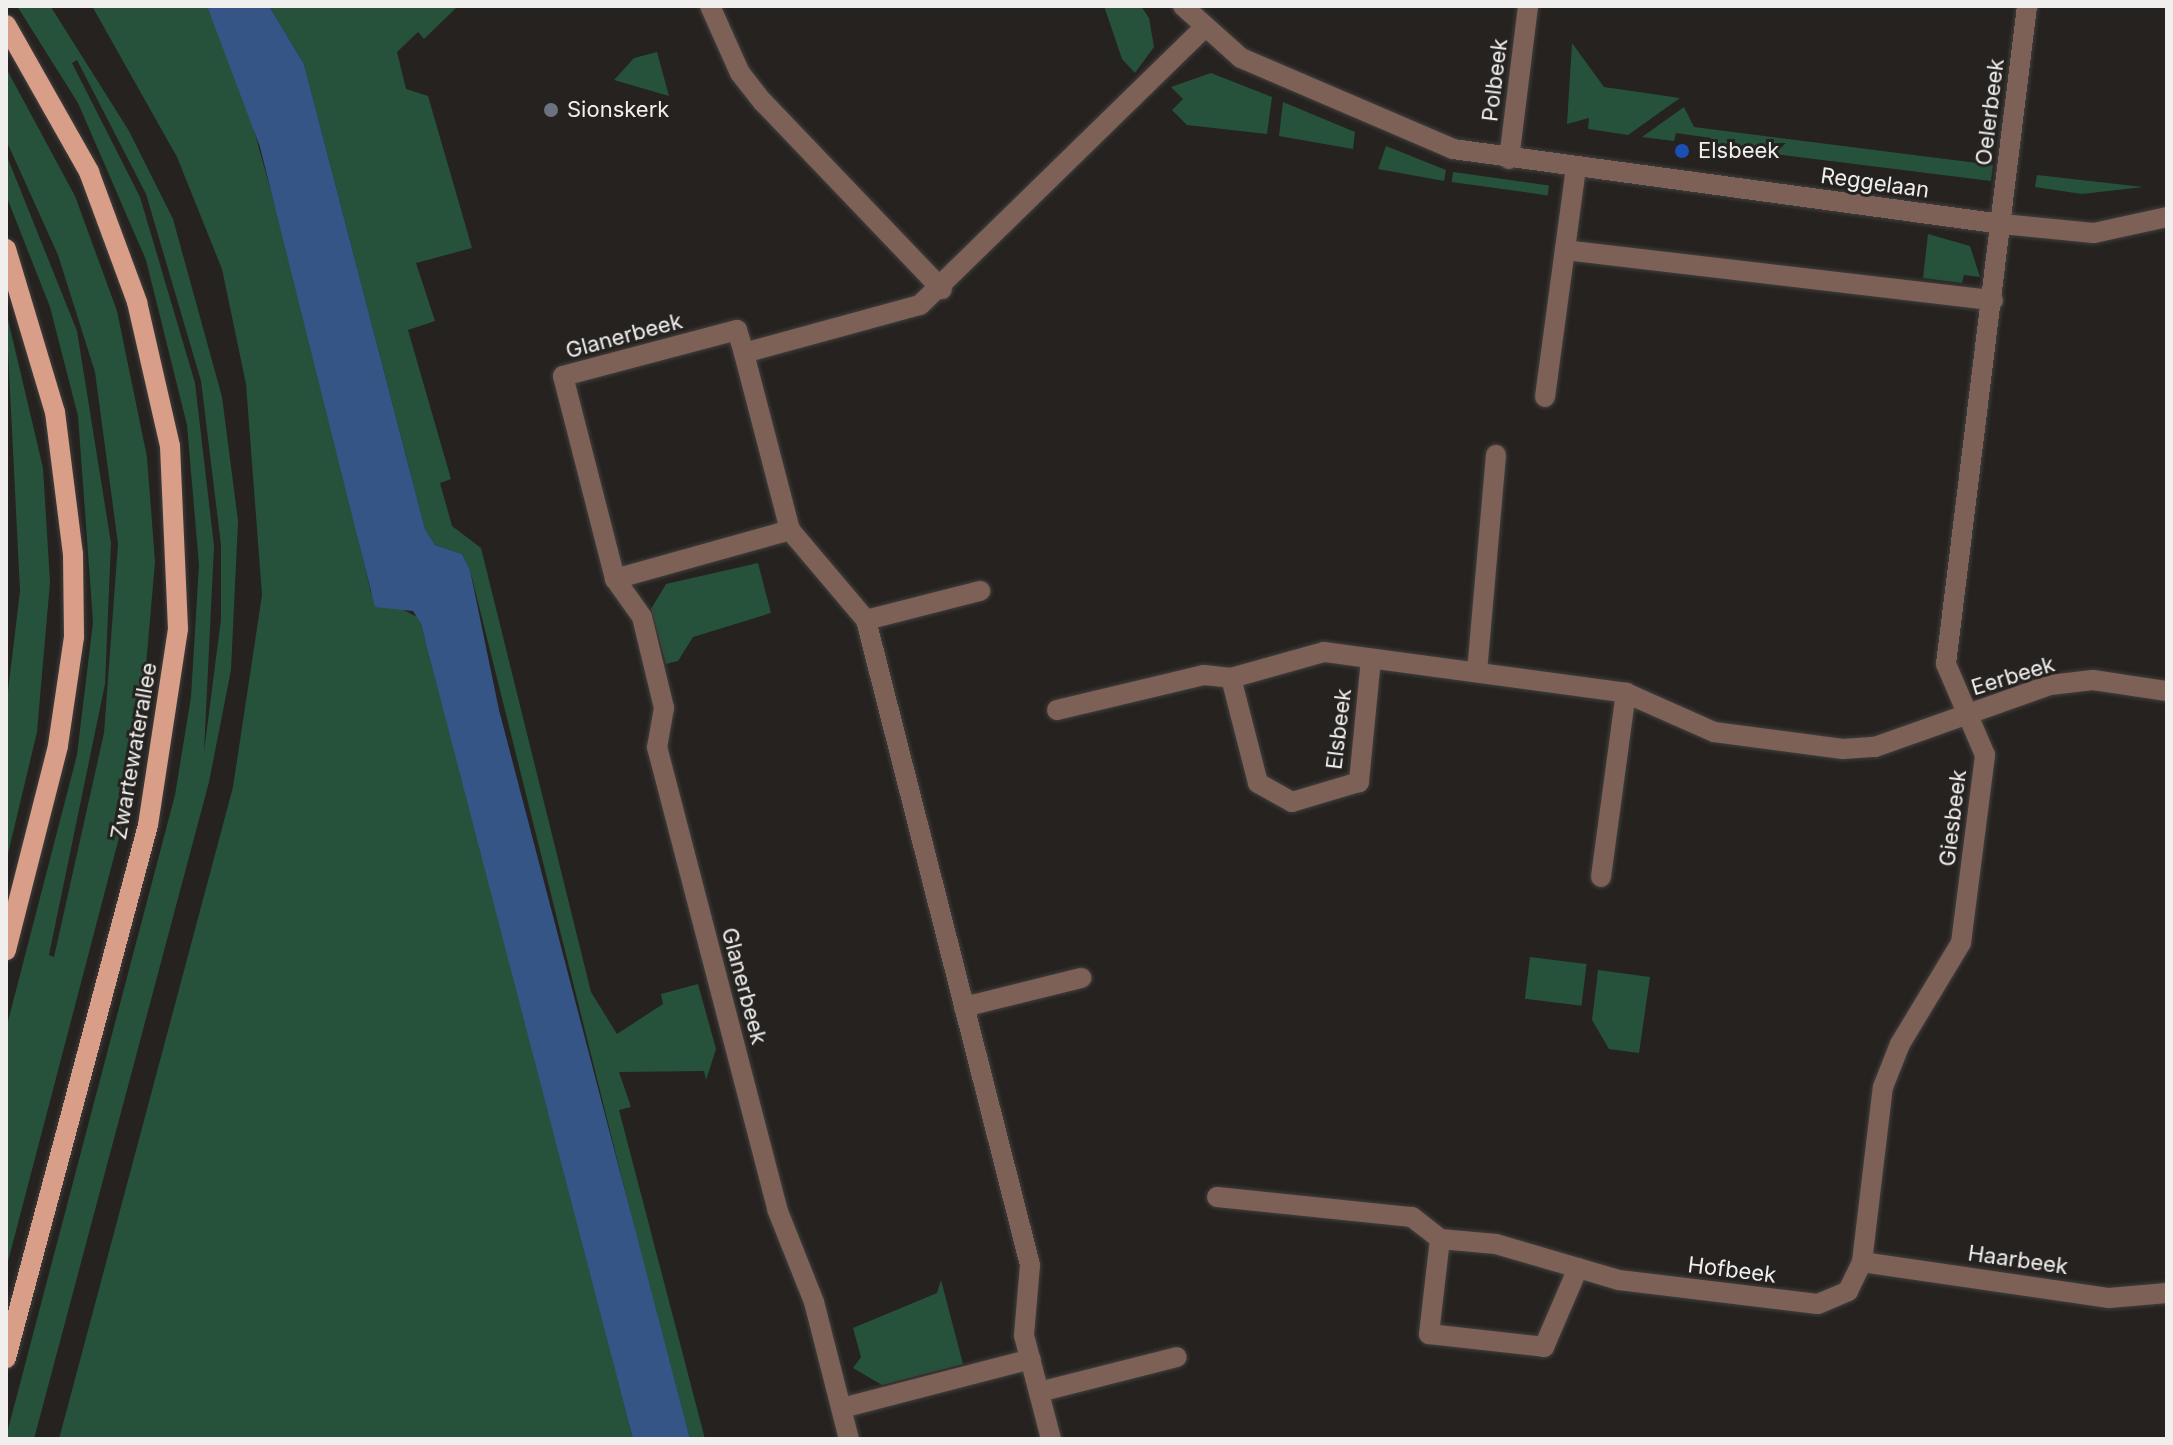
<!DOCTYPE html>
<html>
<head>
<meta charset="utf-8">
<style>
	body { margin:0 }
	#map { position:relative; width:2173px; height:1445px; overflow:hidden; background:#252220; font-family:Inter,sans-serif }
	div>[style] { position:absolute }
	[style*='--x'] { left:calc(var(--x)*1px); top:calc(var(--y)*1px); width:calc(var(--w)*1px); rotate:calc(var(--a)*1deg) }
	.green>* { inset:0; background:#26523b; transform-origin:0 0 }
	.water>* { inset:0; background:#355587 }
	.roads { filter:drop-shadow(0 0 2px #413f3d) drop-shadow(0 0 2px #413f3d) }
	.minor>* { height:20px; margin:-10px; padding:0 10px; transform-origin:10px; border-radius:10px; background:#7d6156 }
	.major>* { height:20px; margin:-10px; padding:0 10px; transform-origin:10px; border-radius:10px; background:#d89e87 }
	.dots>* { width:22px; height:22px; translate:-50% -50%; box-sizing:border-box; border:4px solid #252220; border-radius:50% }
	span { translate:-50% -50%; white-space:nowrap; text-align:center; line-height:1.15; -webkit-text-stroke:6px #252220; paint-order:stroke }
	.street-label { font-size:22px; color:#f0efed }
	.poi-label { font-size:22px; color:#f0efed }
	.left { translate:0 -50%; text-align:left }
	.frame { position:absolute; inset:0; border:8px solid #f0efed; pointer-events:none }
</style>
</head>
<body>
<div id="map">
	<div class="green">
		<div style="clip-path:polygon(evenodd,17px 6px,51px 7px,129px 131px,173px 219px,222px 397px,238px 521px,231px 670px,209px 782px,34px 1439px,6px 1437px,175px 795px,191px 697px,199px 565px,187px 425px,146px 260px,78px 103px,17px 6px,77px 60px,146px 194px,201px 381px,221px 545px,221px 619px,204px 752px,214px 546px,195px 383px,140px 197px,72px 63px,77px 60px)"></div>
		<div style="clip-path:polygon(92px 6px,207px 6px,245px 98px,313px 342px,371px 593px,419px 618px,452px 731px,633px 1439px,59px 1439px,233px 787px,262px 595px,246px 384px,222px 269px,177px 157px)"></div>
		<div style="clip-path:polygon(269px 6px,458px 6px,424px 39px,418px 32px,397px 52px,406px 89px,428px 96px,472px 248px,416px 263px,435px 321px,408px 330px,451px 479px,440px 483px,452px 526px,481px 548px,591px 992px,617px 1034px,663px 1004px,661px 994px,698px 984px,716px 1049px,706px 1080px,704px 1071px,619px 1072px,631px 1107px,619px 1110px,705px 1439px,690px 1439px,643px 1263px,470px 570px,462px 554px,435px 545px,425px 529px,304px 64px)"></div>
		<div style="clip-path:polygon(1104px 6px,1141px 6px,1149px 18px,1154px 47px,1135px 73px,1122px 59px)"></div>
		<div style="clip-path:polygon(1572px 43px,1604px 87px,1680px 98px,1628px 135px,1588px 129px,1589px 118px,1567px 124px)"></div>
		<div style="clip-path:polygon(657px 52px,669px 96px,614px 80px,634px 58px)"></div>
		<div style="clip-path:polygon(6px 68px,75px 196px,117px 311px,147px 457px,155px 562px,137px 769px,6px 1269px,6px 1029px,77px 755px,93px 622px,78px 416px,50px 307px,6px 195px,6px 154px,77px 331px,111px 543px,105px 684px,49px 955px,54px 957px,104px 733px,118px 544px,95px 372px,58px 255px,6px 140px)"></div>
		<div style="clip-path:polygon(1211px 73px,1272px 97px,1267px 134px,1187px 125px,1172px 110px,1183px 99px,1171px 87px)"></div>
		<div style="clip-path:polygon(1283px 102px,1355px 132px,1353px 149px,1279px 136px)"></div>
		<div style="clip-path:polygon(1684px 107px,1694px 127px,1993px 165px,1991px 181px,1710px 146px,1711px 138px,1676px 133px,1674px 141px,1642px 137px)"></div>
		<div style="clip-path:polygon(1386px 146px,1446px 170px,1444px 181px,1378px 169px)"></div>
		<div style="left:1453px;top:172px;width:97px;height:10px;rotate:8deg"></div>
		<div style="clip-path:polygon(2037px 175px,2143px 187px,2082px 194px,2035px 187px)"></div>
		<div style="clip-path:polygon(1928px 234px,1970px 246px,1980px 277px,1964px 275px,1962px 283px,1923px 278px)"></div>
		<div style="clip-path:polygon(6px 311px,43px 468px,50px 582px,37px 732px,6px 862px,6px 708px,20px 591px)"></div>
		<div style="clip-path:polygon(758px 563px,771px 613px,693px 637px,678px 661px,666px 664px,651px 609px,666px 584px)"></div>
		<div style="left:1530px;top:957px;width:57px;height:42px;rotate:7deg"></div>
		<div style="clip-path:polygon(1598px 970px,1650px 977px,1639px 1053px,1609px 1049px,1592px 1020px)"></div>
		<div style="clip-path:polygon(941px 1280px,963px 1364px,882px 1385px,853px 1368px,861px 1357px,853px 1328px,937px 1293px)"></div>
	</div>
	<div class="water">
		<div style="clip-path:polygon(207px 6px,269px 6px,304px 64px,425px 529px,435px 545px,462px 554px,470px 570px,499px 710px,690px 1439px,633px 1439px,421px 624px,413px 611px,375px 607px,260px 147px)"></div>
	</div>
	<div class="roads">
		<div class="minor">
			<div style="--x:710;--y:6;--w:73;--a:65.9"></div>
			<div style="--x:740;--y:73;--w:37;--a:52"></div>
			<div style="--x:763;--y:102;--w:259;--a:46.3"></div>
			<div style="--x:1183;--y:6;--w:78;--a:41.9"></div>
			<div style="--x:1241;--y:58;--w:231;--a:23.2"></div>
			<div style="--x:1453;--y:149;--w:554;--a:7.78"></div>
			<div style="--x:2002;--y:224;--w:92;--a:5.6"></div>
			<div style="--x:2094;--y:233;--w:75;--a:-12.4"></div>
			<div style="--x:1509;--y:159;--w:154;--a:-82.9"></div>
			<div style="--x:1565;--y:250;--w:431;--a:6.7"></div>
			<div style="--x:744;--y:353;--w:24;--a:-107"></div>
			<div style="--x:737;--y:330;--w:180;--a:165.2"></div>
			<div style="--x:563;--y:376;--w:210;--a:75.6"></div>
			<div style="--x:615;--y:579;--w:47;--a:54.6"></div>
			<div style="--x:642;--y:617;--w:94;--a:76.4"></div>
			<div style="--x:664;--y:708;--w:40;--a:100"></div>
			<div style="--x:657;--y:747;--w:477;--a:75.4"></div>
			<div style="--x:777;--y:1209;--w:100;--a:68.3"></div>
			<div style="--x:814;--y:1302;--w:141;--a:75.7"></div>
			<div style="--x:1545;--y:397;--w:232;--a:-82.3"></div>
			<div style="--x:615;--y:579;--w:182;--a:-15.6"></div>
			<div style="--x:866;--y:620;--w:118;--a:-14.3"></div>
			<div style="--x:1371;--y:659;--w:124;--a:95.6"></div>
			<div style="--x:1359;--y:782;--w:70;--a:163.4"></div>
			<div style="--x:1292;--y:802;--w:39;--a:-151"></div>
			<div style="--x:1258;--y:783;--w:108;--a:-104.4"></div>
			<div style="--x:1231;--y:678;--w:97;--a:-15.6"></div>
			<div style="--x:1324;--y:652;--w:305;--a:7.7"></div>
			<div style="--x:1626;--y:693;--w:96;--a:23.9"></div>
			<div style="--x:1714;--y:732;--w:130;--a:7.5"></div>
			<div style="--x:1843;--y:749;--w:32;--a:-4"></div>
			<div style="--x:1875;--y:747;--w:186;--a:-19.5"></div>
			<div style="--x:2050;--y:685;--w:43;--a:-6.6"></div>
			<div style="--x:2093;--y:680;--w:75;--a:8.5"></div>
			<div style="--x:1477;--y:672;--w:218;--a:-85"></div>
			<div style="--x:1057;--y:710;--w:151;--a:-13.4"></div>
			<div style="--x:1204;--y:675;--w:27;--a:6"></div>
			<div style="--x:1601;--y:877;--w:186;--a:-82.3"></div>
			<div style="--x:964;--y:1007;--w:121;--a:-13.9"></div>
			<div style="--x:1217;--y:1197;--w:196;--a:5.9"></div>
			<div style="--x:1412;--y:1217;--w:36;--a:38"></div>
			<div style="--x:1862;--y:1262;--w:250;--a:8.3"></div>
			<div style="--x:2109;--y:1298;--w:58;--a:-4.9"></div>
			<div style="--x:1578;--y:1268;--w:85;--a:-163.7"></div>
			<div style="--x:1496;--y:1244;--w:56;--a:-174.9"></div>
			<div style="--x:1440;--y:1239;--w:96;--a:96.6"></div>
			<div style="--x:1429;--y:1334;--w:116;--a:6.4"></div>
			<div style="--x:1544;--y:1347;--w:86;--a:-66.7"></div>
			<div style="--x:1578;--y:1268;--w:43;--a:16.3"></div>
			<div style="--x:1619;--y:1280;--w:200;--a:6.9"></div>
			<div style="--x:1818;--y:1304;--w:33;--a:-23"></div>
			<div style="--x:1848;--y:1291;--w:32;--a:-64"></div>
			<div style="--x:1862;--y:1262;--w:176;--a:-83.2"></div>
			<div style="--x:1883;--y:1087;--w:46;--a:-68.4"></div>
			<div style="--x:1900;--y:1044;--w:118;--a:-58.9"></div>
			<div style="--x:1961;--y:943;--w:190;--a:-82.7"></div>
			<div style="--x:1985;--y:755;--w:99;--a:-113.2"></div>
			<div style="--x:1946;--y:664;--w:663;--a:-82.98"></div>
			<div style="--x:1039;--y:1392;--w:142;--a:-14.2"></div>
			<div style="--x:842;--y:1408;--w:195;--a:-14.5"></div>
			<div style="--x:1051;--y:1439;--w:107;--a:-104.6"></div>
			<div style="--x:1024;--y:1335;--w:70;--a:-85.1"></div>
			<div style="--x:1030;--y:1265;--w:666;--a:-104.27"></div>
			<div style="--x:866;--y:620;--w:118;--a:-130.2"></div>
			<div style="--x:790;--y:530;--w:183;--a:-104.6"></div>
			<div style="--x:744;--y:353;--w:182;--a:-15.3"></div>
			<div style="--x:920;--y:305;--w:397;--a:-44.3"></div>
		</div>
		<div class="major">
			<div style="--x:6;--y:25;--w:169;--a:60.5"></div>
			<div style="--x:89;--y:172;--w:139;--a:69.7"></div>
			<div style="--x:137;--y:302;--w:148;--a:77.1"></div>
			<div style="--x:170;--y:446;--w:183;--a:87.5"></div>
			<div style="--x:178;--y:629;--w:198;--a:98.7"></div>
			<div style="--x:148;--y:825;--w:552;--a:104.92"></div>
			<div style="--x:6;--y:249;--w:170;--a:73.3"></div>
			<div style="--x:55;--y:412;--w:143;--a:82.8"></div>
			<div style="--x:73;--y:554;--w:83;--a:89.3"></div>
			<div style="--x:74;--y:637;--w:110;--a:98.4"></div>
			<div style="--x:58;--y:746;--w:211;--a:104.3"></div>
		</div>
	</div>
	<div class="dots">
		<div style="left:551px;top:110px;background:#6b7280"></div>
		<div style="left:1682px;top:151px;background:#1a4fb4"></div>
	</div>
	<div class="street-label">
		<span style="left:1495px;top:80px;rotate:-83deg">Polbeek</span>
		<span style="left:1990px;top:112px;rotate:-83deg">Oelerbeek</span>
		<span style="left:1875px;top:183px;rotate:8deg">Reggelaan</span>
		<span style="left:624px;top:336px;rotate:-15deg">Glanerbeek</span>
		<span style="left:2013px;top:676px;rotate:-17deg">Eerbeek</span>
		<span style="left:1339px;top:729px;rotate:-83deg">Elsbeek</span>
		<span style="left:134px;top:751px;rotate:-80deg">Zwartewaterallee</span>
		<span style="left:1953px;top:818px;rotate:-83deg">Giesbeek</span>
		<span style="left:744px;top:986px;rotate:75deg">Glanerbeek</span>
		<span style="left:2018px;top:1260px;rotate:8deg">Haarbeek</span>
		<span style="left:1732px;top:1270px;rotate:7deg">Hofbeek</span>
	</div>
	<div class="poi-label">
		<span class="left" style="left:567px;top:110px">Sionskerk</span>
		<span class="left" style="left:1698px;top:151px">Elsbeek</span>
	</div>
	<div class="frame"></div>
</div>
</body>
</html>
